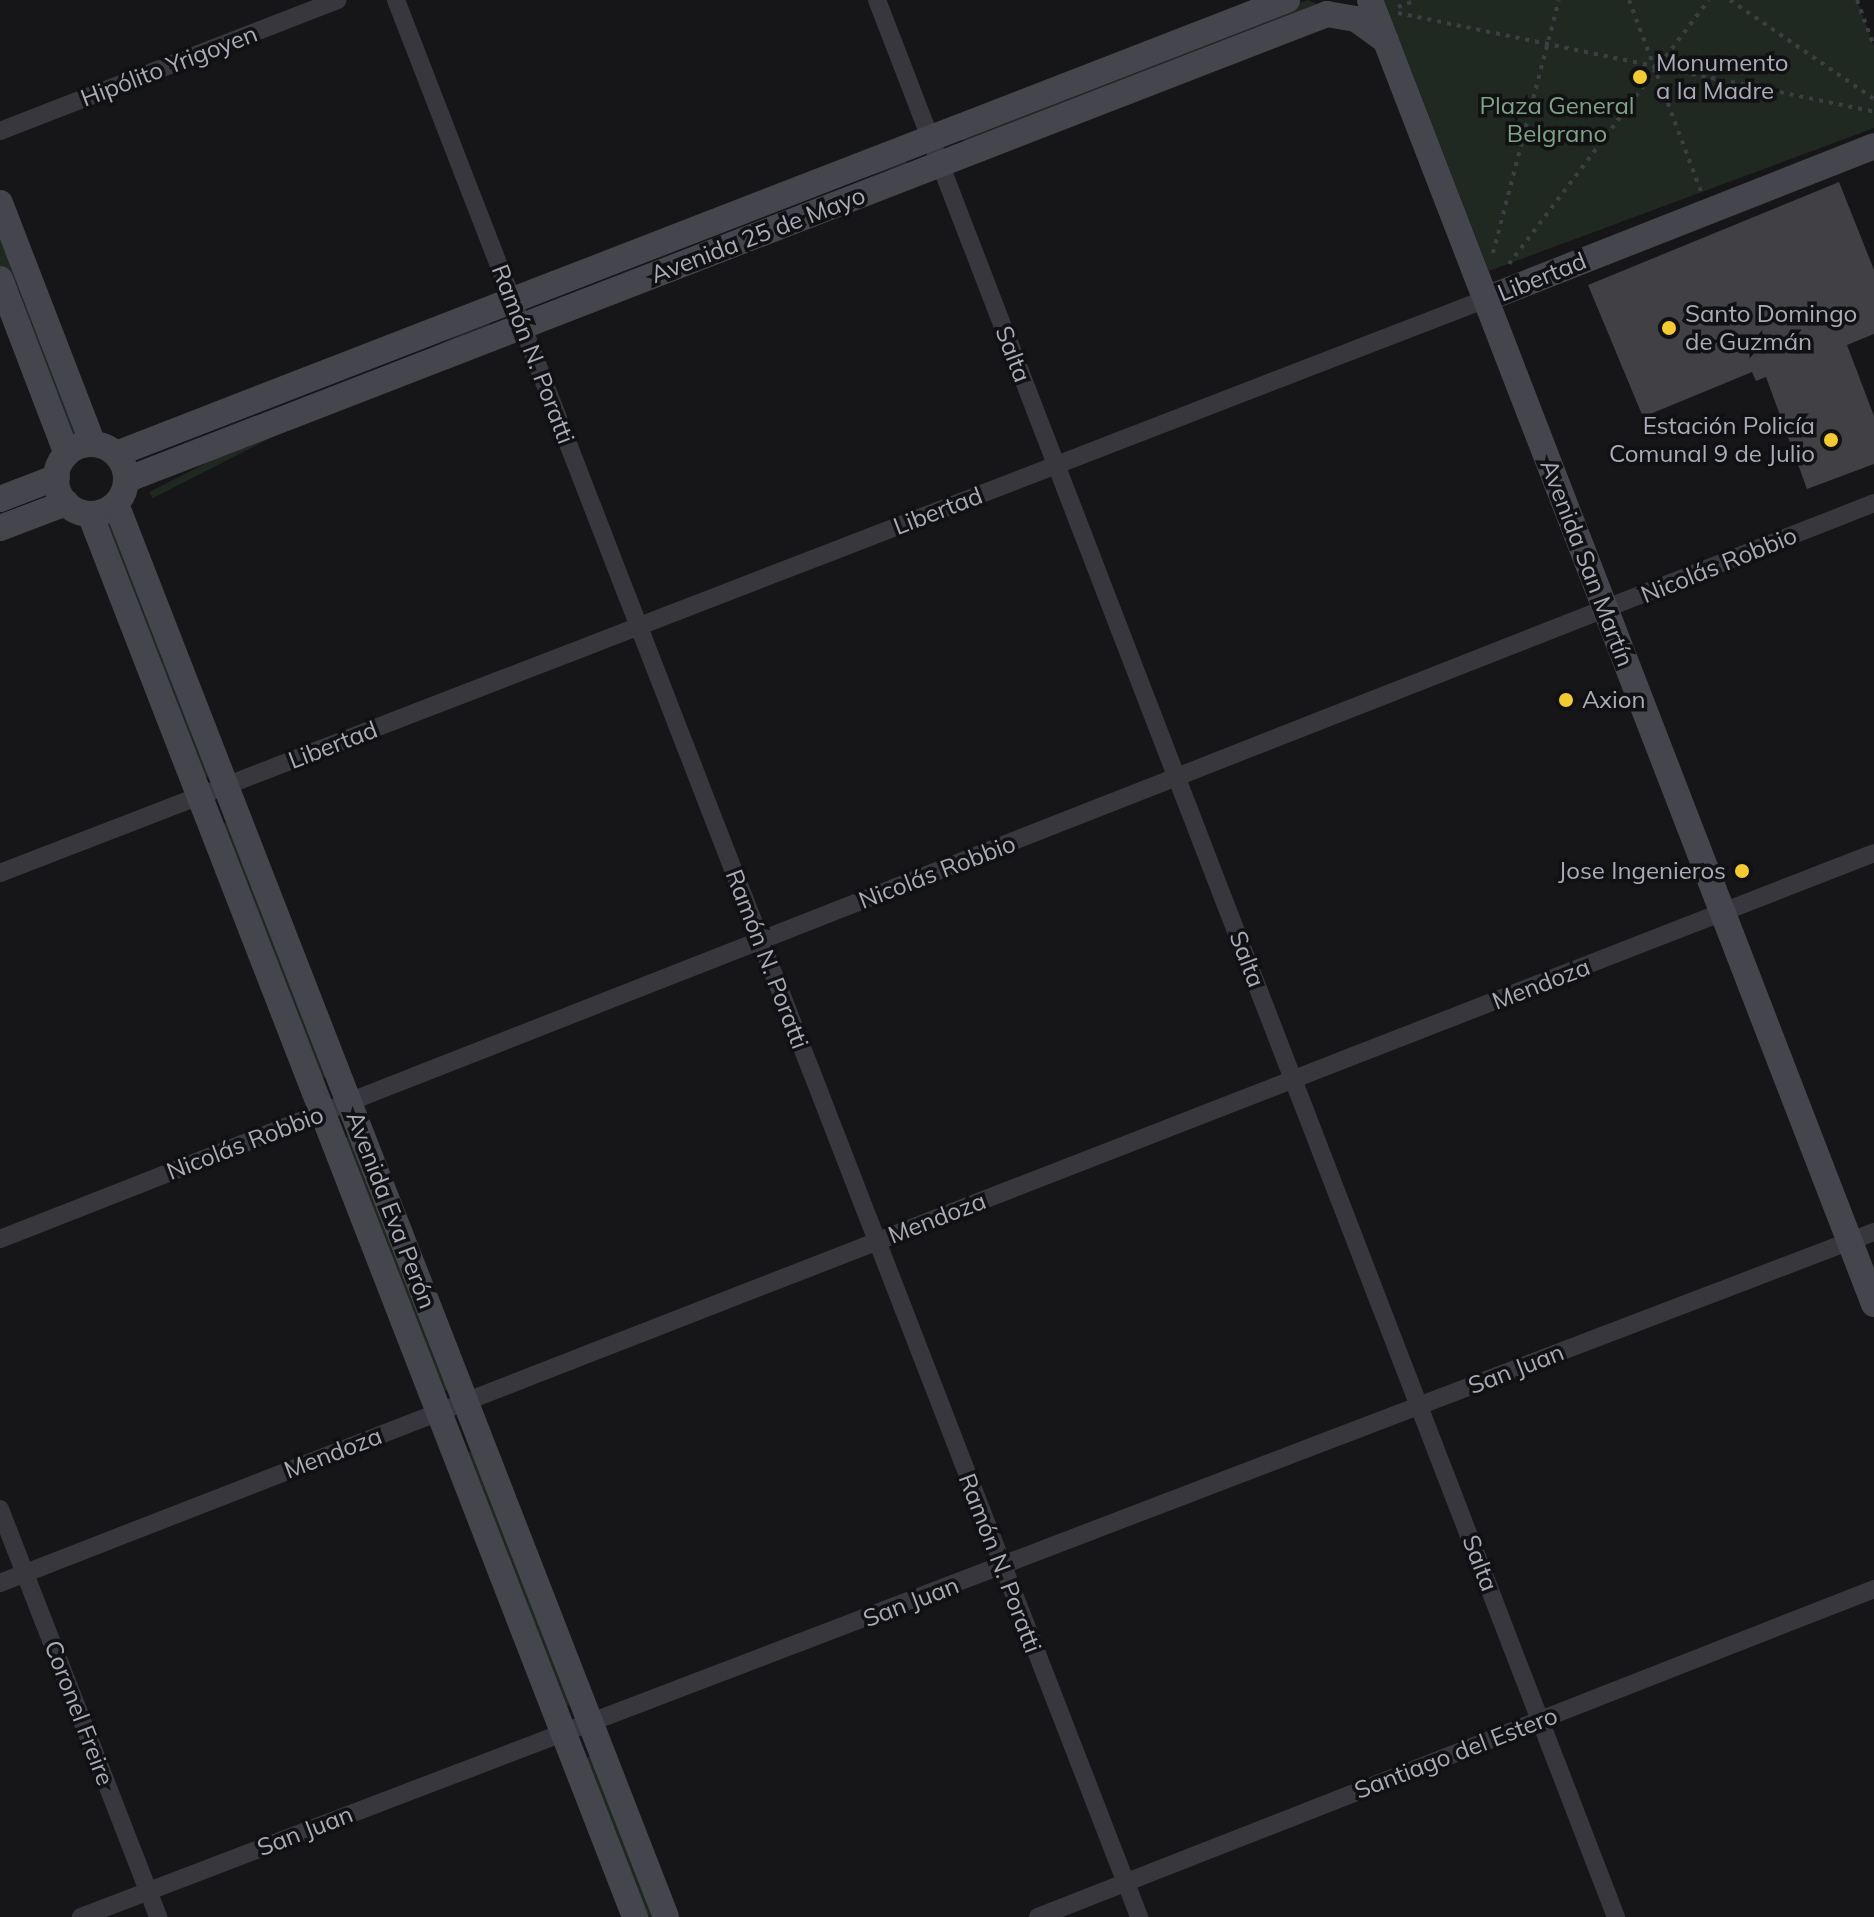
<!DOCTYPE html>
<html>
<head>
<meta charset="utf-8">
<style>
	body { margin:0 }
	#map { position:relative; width:1874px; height:1917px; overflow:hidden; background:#161618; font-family:Mulish,sans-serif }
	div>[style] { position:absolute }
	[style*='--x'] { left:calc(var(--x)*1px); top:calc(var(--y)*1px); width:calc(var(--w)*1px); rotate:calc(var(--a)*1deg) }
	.green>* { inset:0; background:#202822; transform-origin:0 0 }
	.building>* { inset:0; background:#404045 }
	.path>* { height:4px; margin-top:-2px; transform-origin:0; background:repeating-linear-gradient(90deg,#3d3e44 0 4px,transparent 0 10px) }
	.street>* { height:18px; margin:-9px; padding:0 9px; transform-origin:9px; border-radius:9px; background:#37373d }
	.secondary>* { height:26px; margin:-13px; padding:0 13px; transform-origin:13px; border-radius:13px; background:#45464d }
	.secondary>.ring { margin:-13px; padding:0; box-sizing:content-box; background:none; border:26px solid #45464d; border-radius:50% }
	.dots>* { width:22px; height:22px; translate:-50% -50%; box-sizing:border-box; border:4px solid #111113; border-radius:50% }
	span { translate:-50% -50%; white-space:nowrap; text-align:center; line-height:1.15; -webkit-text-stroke:7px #111113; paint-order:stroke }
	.poi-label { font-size:24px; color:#a8abb8 }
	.left { translate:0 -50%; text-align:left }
	.right { translate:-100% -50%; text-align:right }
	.street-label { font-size:24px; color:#a8abb8 }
	.park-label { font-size:24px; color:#7fa386 }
</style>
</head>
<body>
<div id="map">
	<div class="green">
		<div style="clip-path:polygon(1308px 0,1317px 4px,964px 142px,962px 137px)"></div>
		<div style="clip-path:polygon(1384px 0,1857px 0,1874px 46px,1874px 128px,1489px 271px)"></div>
		<div style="left:905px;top:158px;width:6px;height:379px;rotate:72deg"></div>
		<div style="left:0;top:225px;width:222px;height:27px;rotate:69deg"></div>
		<div style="left:487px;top:320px;width:7px;height:379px;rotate:63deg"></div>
		<div style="left:114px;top:521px;width:272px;height:9px;rotate:69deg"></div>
		<div style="left:230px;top:821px;width:273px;height:10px;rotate:69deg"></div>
		<div style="left:352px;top:1135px;width:272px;height:9px;rotate:69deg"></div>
		<div style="left:474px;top:1450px;width:272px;height:9px;rotate:69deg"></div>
		<div style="left:593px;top:1755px;width:174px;height:9px;rotate:69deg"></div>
	</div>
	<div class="building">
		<div style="clip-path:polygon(1839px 182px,1874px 270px,1874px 334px,1847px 345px,1874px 416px,1874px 464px,1807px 489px,1766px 377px,1756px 381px,1752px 372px,1643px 417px,1588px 285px)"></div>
	</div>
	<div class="path">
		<div style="--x:1629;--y:0;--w:205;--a:69.4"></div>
		<div style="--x:1730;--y:0;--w:175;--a:34.5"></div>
		<div style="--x:1857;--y:0;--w:49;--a:69.7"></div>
		<div style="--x:1398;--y:7;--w:20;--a:-20"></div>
		<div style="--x:1398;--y:13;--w:486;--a:11.7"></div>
		<div style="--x:1493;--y:253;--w:261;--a:-75.4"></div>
		<div style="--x:1509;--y:264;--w:331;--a:-52.9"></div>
	</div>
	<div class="street">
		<div style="--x:396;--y:0;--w:2056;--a:68.81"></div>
		<div style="--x:877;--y:0;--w:2055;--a:68.92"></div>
		<div style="--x:0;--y:131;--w:362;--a:-21.2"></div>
		<div style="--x:0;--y:873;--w:1593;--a:-21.12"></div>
		<div style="--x:0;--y:1239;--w:2013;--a:-21.44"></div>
		<div style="--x:0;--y:1509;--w:438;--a:68.8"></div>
		<div style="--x:0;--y:1583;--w:2011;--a:-21.28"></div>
		<div style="--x:81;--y:1917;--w:1919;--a:-20.91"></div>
		<div style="--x:1038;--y:1917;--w:898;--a:-21.42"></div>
	</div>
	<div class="secondary">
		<div style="--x:1370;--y:0;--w:1398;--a:68.87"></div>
		<div style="--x:0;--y:203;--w:258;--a:68.9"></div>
		<div style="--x:0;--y:279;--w:187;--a:69.1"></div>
		<div style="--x:1486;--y:299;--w:417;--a:-21.5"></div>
		<div class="ring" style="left:56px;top:444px;width:44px;height:44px"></div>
		<div style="--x:116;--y:454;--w:1256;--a:-21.19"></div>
		<div style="--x:126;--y:480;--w:1288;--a:-21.21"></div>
		<div style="--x:1327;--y:14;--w:29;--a:10"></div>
		<div style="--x:1356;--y:19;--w:37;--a:36"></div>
		<div style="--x:0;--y:499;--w:61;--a:-21.1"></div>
		<div style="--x:116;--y:504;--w:1516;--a:68.73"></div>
		<div style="--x:90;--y:514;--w:1505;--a:68.77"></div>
		<div style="--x:0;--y:528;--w:71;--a:-20.7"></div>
	</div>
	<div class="dots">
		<div style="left:1640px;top:77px;background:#f2ca34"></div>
		<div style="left:1669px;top:328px;background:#f2ca34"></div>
		<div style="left:1831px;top:440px;background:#f2ca34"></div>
		<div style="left:1566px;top:700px;background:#f2ca34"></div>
		<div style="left:1742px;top:871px;background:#f2ca34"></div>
	</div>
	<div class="poi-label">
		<span class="left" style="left:1656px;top:77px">Monumento<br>a la Madre</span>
		<span class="left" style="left:1685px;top:328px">Santo Domingo<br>de Guzmán</span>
		<span class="right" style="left:1815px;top:440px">Estación Policía<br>Comunal 9 de Julio</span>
		<span class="left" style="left:1582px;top:700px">Axion</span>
		<span class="right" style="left:1726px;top:871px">Jose Ingenieros</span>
	</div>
	<div class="street-label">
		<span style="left:169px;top:66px;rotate:-21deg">Hipólito Yrigoyen</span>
		<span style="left:758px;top:235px;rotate:-21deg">Avenida 25 de Mayo</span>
		<span style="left:1542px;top:277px;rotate:-22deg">Libertad</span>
		<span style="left:533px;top:354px;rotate:69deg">Ramón N. Poratti</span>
		<span style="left:1013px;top:354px;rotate:69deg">Salta</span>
		<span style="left:938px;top:511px;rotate:-21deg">Libertad</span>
		<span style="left:1587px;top:563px;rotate:69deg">Avenida San Martín</span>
		<span style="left:1719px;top:565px;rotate:-22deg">Nicolás Robbio</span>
		<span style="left:333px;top:745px;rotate:-21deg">Libertad</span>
		<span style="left:937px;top:872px;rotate:-21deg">Nicolás Robbio</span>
		<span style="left:767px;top:959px;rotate:69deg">Ramón N. Poratti</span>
		<span style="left:1247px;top:959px;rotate:69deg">Salta</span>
		<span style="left:1541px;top:984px;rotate:-21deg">Mendoza</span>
		<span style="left:245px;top:1143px;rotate:-21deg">Nicolás Robbio</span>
		<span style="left:391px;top:1210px;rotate:69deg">Avenida Eva Perón</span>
		<span style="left:937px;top:1218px;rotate:-21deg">Mendoza</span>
		<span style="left:1516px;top:1369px;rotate:-21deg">San Juan</span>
		<span style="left:333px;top:1453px;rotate:-21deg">Mendoza</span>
		<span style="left:1000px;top:1563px;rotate:69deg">Ramón N. Poratti</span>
		<span style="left:1480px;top:1563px;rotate:69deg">Salta</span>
		<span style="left:911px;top:1602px;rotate:-21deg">San Juan</span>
		<span style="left:79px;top:1713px;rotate:69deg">Coronel Freire</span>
		<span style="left:1456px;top:1753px;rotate:-21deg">Santiago del Estero</span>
		<span style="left:305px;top:1831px;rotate:-21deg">San Juan</span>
	</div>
	<div class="park-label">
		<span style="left:1557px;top:120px">Plaza General<br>Belgrano</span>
	</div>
</div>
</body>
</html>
